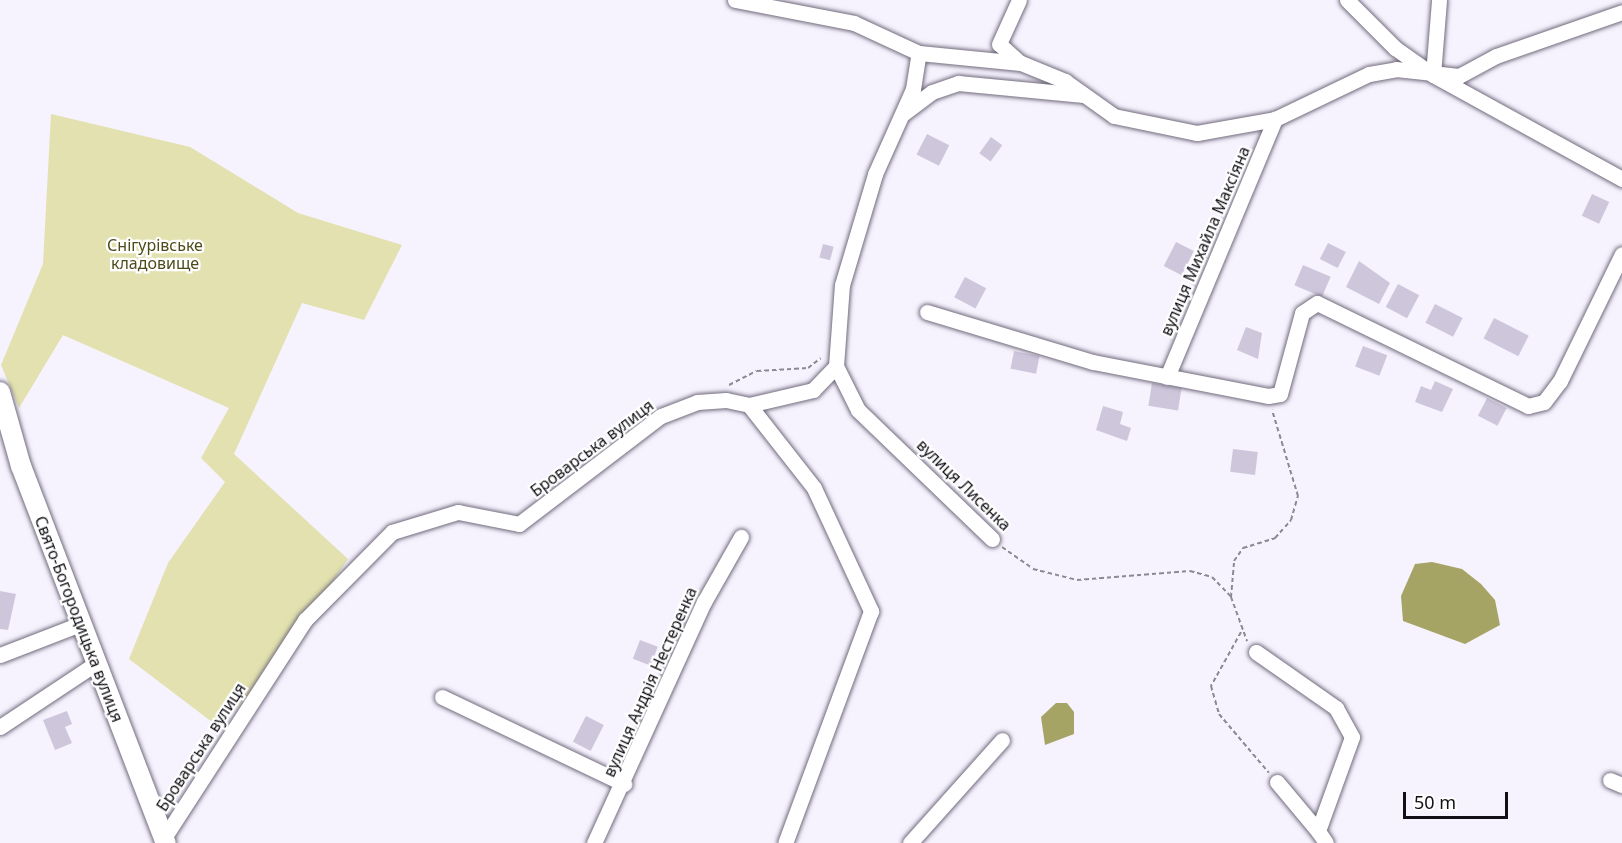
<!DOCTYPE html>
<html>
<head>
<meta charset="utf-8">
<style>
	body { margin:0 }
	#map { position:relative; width:1622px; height:843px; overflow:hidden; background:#f6f2fe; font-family:"Noto Sans",sans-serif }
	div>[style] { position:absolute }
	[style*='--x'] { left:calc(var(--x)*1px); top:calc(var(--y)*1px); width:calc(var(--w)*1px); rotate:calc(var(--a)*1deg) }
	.green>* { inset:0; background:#e2e1af }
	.water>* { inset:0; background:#a6a465 }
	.building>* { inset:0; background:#cec7db; transform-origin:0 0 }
	.path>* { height:2px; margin-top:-1px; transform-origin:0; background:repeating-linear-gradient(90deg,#8c8992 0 4.5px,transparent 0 7.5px) }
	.roads { filter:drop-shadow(0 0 2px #716b7c) drop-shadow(0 0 2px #716b7c) }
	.minor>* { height:15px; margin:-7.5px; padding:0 7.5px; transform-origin:7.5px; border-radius:7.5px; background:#fff }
	.tertiary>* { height:20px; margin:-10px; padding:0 10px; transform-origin:10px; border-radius:10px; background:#fff }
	span { translate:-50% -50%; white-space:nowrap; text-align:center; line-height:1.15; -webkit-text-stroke:4.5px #fff; paint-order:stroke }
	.street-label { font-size:16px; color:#121016 }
	.park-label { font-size:16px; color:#4e4b1b }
	.scale { position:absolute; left:1403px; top:792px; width:105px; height:27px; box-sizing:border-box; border:3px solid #121016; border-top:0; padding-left:8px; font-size:18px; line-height:21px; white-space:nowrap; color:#121016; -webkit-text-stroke:4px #fff; paint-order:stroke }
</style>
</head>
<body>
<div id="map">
	<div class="green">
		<div style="clip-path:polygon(51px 114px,190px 147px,298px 213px,402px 245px,364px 320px,302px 303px,234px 454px,348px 559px,288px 647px,220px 728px,129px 659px,168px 563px,225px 482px,201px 458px,229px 408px,63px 335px,19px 408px,1px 365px,43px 264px)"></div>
	</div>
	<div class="water">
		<div style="clip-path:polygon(1432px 562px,1462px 569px,1481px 584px,1495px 600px,1500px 625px,1465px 644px,1403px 621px,1401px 596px,1415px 564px)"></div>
		<div style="clip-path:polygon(1056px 703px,1067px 703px,1074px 712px,1074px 734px,1045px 745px,1041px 717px)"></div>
	</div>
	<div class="building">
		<div style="left:927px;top:134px;width:25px;height:23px;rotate:27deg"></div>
		<div style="left:991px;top:137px;width:14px;height:20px;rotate:36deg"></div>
		<div style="left:1592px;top:194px;width:19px;height:24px;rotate:25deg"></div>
		<div style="left:1176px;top:242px;width:20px;height:27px;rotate:27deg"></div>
		<div style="left:1328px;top:243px;width:20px;height:18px;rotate:27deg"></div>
		<div style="left:823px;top:244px;width:11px;height:14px;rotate:15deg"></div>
		<div style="clip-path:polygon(1359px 261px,1390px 283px,1379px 304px,1346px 287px)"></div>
		<div style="left:1303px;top:265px;width:30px;height:22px;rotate:23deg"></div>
		<div style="left:965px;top:277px;width:24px;height:23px;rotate:28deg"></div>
		<div style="left:1398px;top:284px;width:24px;height:26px;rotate:28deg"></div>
		<div style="left:1435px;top:304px;width:31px;height:21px;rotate:27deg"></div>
		<div style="left:1494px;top:318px;width:39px;height:23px;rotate:27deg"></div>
		<div style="clip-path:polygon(1246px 327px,1262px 333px,1258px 359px,1237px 350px)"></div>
		<div style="left:1363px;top:346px;width:26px;height:22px;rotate:21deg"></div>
		<div style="left:1014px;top:351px;width:26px;height:18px;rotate:11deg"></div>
		<div style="clip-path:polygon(1435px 381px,1453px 389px,1442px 412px,1415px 402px,1421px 386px,1431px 390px)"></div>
		<div style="left:1152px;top:383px;width:30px;height:23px;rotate:9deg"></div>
		<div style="left:1487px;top:398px;width:22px;height:20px;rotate:27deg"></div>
		<div style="clip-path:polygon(1103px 406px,1123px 412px,1120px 424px,1131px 428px,1127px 441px,1096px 430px)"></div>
		<div style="left:1233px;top:449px;width:25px;height:23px;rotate:7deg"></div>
		<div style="clip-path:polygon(0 591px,16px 594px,8px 630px,0 629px)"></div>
		<div style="left:640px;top:640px;width:19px;height:20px;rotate:21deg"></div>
		<div style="clip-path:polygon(67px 711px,72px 724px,65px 727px,72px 743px,55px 750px,43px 720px)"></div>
		<div style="left:586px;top:716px;width:20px;height:29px;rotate:27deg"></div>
	</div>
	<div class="path">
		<div style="--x:729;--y:385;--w:31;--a:-27"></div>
		<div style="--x:757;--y:371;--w:51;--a:-3.4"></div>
		<div style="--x:808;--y:368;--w:16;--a:-38"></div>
		<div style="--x:1002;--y:547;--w:38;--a:35"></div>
		<div style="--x:1033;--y:569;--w:45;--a:14"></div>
		<div style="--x:1077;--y:580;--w:113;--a:-4.6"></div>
		<div style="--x:1190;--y:571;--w:23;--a:15"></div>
		<div style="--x:1212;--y:577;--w:28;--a:46"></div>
		<div style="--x:1231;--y:597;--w:47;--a:70"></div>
		<div style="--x:1231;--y:597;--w:36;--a:-85"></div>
		<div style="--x:1234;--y:561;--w:16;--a:-55"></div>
		<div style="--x:1243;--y:548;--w:34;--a:-17"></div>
		<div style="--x:1275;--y:538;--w:24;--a:-48"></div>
		<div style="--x:1291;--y:520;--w:25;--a:-74"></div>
		<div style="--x:1298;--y:496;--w:90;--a:-106.8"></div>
		<div style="--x:1241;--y:632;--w:62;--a:119.1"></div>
		<div style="--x:1211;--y:686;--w:29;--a:74"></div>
		<div style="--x:1219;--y:714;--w:77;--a:49.7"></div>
	</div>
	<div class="roads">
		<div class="minor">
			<div style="--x:735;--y:0;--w:121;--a:10.9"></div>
			<div style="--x:854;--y:23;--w:72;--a:24.8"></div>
			<div style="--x:919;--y:53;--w:102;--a:5.6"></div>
			<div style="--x:1021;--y:63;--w:48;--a:22.2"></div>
			<div style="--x:1065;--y:81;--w:60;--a:35.5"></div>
			<div style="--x:1114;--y:116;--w:85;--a:11.6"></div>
			<div style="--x:1197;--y:133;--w:79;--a:-10.2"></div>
			<div style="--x:1275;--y:119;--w:104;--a:-25.6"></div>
			<div style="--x:1369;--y:74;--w:27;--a:-10"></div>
			<div style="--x:1396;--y:69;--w:63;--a:6.3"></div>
			<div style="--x:1459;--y:76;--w:42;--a:-28.4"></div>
			<div style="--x:1496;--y:56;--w:133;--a:-19.2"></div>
			<div style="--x:1347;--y:0;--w:68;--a:45"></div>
			<div style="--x:1395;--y:48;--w:47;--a:35.4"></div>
			<div style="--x:1433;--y:75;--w:216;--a:28.8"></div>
			<div style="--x:1018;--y:61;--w:25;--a:-138"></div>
			<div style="--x:999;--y:44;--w:48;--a:-65.6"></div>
			<div style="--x:1433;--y:75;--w:75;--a:-85.4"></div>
			<div style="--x:904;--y:113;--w:35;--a:-37"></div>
			<div style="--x:932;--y:92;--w:28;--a:-19"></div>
			<div style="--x:958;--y:83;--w:126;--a:5.5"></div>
			<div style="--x:927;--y:312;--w:173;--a:16.8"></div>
			<div style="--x:1093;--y:362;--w:178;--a:11"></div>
			<div style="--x:1268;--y:396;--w:12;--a:-9"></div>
			<div style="--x:1280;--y:394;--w:84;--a:-74.8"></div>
			<div style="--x:1302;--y:313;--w:18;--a:-34"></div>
			<div style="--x:1317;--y:303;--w:235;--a:26"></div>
			<div style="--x:1528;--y:406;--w:16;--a:-14"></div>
			<div style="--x:1544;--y:402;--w:26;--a:-53"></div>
			<div style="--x:1560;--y:381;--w:141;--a:-64"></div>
			<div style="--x:836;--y:366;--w:49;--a:63.4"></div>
			<div style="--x:858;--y:410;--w:186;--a:43.9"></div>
			<div style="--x:1167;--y:377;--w:280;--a:-67.3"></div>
			<div style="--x:749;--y:405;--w:66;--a:-13.2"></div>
			<div style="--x:813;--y:390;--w:33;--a:-46"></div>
			<div style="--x:836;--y:366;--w:81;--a:-85.8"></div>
			<div style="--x:842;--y:285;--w:116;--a:-73.4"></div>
			<div style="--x:875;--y:174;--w:93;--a:-65.9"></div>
			<div style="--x:913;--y:89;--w:36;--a:-81"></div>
			<div style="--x:1256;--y:652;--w:98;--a:35"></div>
			<div style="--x:1336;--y:708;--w:33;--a:61"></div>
			<div style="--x:1352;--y:737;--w:100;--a:109.9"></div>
			<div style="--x:1318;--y:831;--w:14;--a:56"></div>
			<div style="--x:0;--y:655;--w:86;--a:-21.2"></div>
			<div style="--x:442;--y:697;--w:202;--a:25.5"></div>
			<div style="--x:0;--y:727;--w:114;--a:-33.6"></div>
			<div style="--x:1610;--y:780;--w:13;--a:23"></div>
			<div style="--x:1277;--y:782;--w:64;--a:50.1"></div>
			<div style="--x:164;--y:838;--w:260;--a:-57.1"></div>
			<div style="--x:305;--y:620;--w:124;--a:-45.3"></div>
			<div style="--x:392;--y:532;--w:69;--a:-16.9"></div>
			<div style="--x:458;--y:512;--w:62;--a:11.1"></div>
			<div style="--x:519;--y:524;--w:178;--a:-37.3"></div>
			<div style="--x:661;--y:416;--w:39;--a:-21"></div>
			<div style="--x:697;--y:402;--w:29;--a:-4"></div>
			<div style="--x:726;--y:400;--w:24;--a:12"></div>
			<div style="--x:749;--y:405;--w:105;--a:51.9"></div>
			<div style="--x:814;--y:488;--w:136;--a:65.1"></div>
			<div style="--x:871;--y:611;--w:247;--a:110.3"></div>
			<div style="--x:594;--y:843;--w:265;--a:-65.5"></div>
			<div style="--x:704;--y:602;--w:75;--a:-60.4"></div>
			<div style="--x:910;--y:843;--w:138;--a:-48.2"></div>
		</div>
		<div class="tertiary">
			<div style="--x:0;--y:392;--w:77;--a:74.2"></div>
			<div style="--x:21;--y:466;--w:404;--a:69"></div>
		</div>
	</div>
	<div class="street-label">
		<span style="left:1205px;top:241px;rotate:-67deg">вулиця Михайла Максіяна</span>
		<span style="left:592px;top:448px;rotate:-37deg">Броварська вулиця</span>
		<span style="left:964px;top:485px;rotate:44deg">вулиця Лисенка</span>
		<span style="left:79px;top:619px;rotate:69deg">Свято-Богородицька вулиця</span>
		<span style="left:650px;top:682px;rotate:-66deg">вулиця Андрія Нестеренка</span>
		<span style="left:201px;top:747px;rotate:-57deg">Броварська вулиця</span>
	</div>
	<div class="park-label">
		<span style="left:155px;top:254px">Снігурівське<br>кладовище</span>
	</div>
	<div class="scale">50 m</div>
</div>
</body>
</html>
